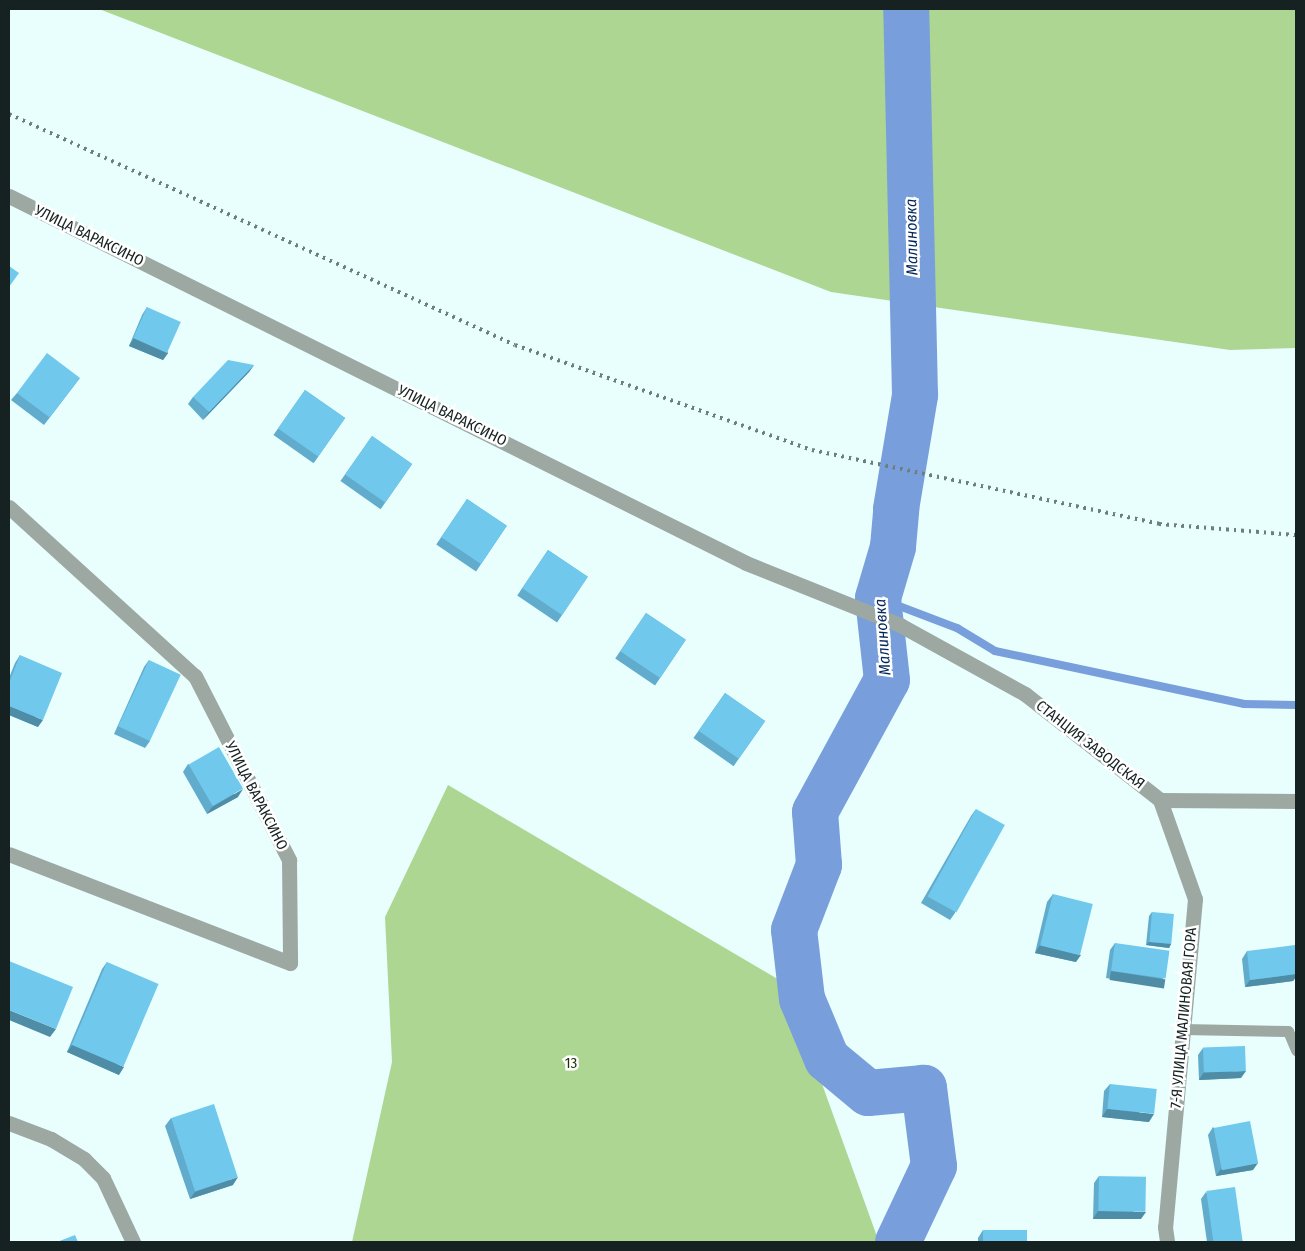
<!DOCTYPE html>
<html>
<head>
<meta charset="utf-8">
<style>
	body { margin:0 }
	#map { position:relative; width:1305px; height:1251px; overflow:hidden; background:#e8fffe; font-family:"Fira Sans Condensed",sans-serif }
	div>[style] { position:absolute }
	[style*='--x'] { left:calc(var(--x)*1px); top:calc(var(--y)*1px); width:calc(var(--w)*1px); rotate:calc(var(--a)*1deg) }
	.forest>* { inset:0; background:#aed693 }
	.stream>* { height:8px; margin:-4px; padding:0 4px; transform-origin:4px; border-radius:4px; background:#789fdb }
	.river>* { height:46px; margin:-23px; padding:0 23px; transform-origin:23px; border-radius:23px; background:#789fdb }
	.lane>* { height:11px; margin:-5.5px; padding:0 5.5px; transform-origin:5.5px; border-radius:5.5px; background:#9ea8a3 }
	.street>* { height:15px; margin:-7.5px; padding:0 7.5px; transform-origin:7.5px; border-radius:7.5px; background:#9ea8a3 }
	.rail>* { height:4px; margin-top:-2px; transform-origin:0; background:repeating-linear-gradient(90deg,#6e7e7e 0 2.5px,transparent 0 7.5px) }
	.wall>* { inset:0; background:#61accc; transform-origin:0 0 }
	.shaded-wall>* { inset:0; background:#4f8ca6; transform-origin:0 0 }
	.building>* { inset:0; background:#71c8ed; transform-origin:0 0 }
	span { translate:-50% -50%; white-space:nowrap; text-align:center; line-height:1.15; -webkit-text-stroke:5px #fff; paint-order:stroke }
	.street-label { font-size:15px; color:#162121 }
	.park-label { font-size:15px; color:#1b3304 }
	.water-label { font-size:16px; color:#02265b; font-style:italic }
	.frame { position:absolute; inset:0; border:10px solid #162121; pointer-events:none }
</style>
</head>
<body>
<div id="map">
	<div class="forest">
		<div style="clip-path:polygon(99px 9px,1296px 9px,1296px 348px,1230px 350px,831px 292px)"></div>
		<div style="clip-path:polygon(448px 785px,786px 984px,879px 1242px,352px 1242px,392px 1062px,385px 917px)"></div>
	</div>
	<div class="stream">
		<div style="--x:878;--y:598;--w:85;--a:20.8"></div>
		<div style="--x:957;--y:628;--w:44;--a:31.2"></div>
		<div style="--x:995;--y:651;--w:255;--a:12"></div>
		<div style="--x:1244;--y:704;--w:52;--a:1.1"></div>
	</div>
	<div class="river">
		<div style="--x:898;--y:1242;--w:84;--a:-64.7"></div>
		<div style="--x:934;--y:1166;--w:79;--a:-97.3"></div>
		<div style="--x:924;--y:1088;--w:56;--a:174.9"></div>
		<div style="--x:868;--y:1093;--w:53;--a:-140.3"></div>
		<div style="--x:827;--y:1059;--w:65;--a:-112.6"></div>
		<div style="--x:802;--y:999;--w:69;--a:-96.6"></div>
		<div style="--x:794;--y:930;--w:70;--a:-69"></div>
		<div style="--x:819;--y:865;--w:53;--a:-94.3"></div>
		<div style="--x:815;--y:812;--w:150;--a:-61.4"></div>
		<div style="--x:887;--y:680;--w:82;--a:-96.3"></div>
		<div style="--x:878;--y:598;--w:53;--a:-73.6"></div>
		<div style="--x:893;--y:547;--w:38;--a:-85"></div>
		<div style="--x:896;--y:509;--w:116;--a:-80.5"></div>
		<div style="--x:915;--y:395;--w:386;--a:-91.3"></div>
	</div>
	<div class="lane">
		<div style="--x:1183;--y:1029;--w:105;--a:1.1"></div>
		<div style="--x:1288;--y:1031;--w:21;--a:67"></div>
	</div>
	<div class="street">
		<div style="--x:9;--y:196;--w:823;--a:26.47"></div>
		<div style="--x:746;--y:563;--w:166;--a:21.9"></div>
		<div style="--x:900;--y:625;--w:143;--a:28.9"></div>
		<div style="--x:1025;--y:694;--w:172;--a:38.1"></div>
		<div style="--x:1160;--y:800;--w:136;--a:0.4"></div>
		<div style="--x:9;--y:507;--w:251;--a:42.3"></div>
		<div style="--x:195;--y:676;--w:207;--a:62.9"></div>
		<div style="--x:289;--y:860;--w:103;--a:89.4"></div>
		<div style="--x:290;--y:963;--w:301;--a:-158.8"></div>
		<div style="--x:1160;--y:800;--w:105;--a:70.5"></div>
		<div style="--x:1195;--y:899;--w:329;--a:95.2"></div>
		<div style="--x:1165;--y:1227;--w:15;--a:82"></div>
		<div style="--x:9;--y:1123;--w:45;--a:20.9"></div>
		<div style="--x:51;--y:1139;--w:39;--a:31"></div>
		<div style="--x:84;--y:1159;--w:27;--a:45"></div>
		<div style="--x:103;--y:1178;--w:71;--a:64.9"></div>
	</div>
	<div class="rail">
		<div style="--x:9;--y:114;--w:556;--a:24.54"></div>
		<div style="--x:515;--y:345;--w:315;--a:19.5"></div>
		<div style="--x:812;--y:450;--w:355;--a:12"></div>
		<div style="--x:1159;--y:524;--w:137;--a:4.6"></div>
	</div>
	<div class="wall">
		<div style="clip-path:polygon(147px 307px,168px 353px,163px 360px,129px 346px,142px 315px)"></div>
		<div style="clip-path:polygon(254px 365px,249px 372px,203px 420px,188px 404px,193px 397px)"></div>
		<div style="clip-path:polygon(80px 378px,44px 425px,11px 400px,17px 393px)"></div>
		<div style="left:305px;top:390px;width:49px;height:55px;rotate:35deg"></div>
		<div style="left:372px;top:436px;width:49px;height:55px;rotate:35deg"></div>
		<div style="left:467px;top:499px;width:48px;height:55px;rotate:34deg"></div>
		<div style="left:548px;top:550px;width:48px;height:55px;rotate:34deg"></div>
		<div style="left:646px;top:613px;width:48px;height:55px;rotate:34deg"></div>
		<div style="clip-path:polygon(20px 655px,38px 727px,9px 715px,9px 678px,15px 663px)"></div>
		<div style="clip-path:polygon(149px 660px,150px 741px,145px 748px,114px 734px,144px 667px)"></div>
		<div style="left:725px;top:693px;width:49px;height:55px;rotate:35deg"></div>
		<div style="clip-path:polygon(188px 764px,238px 797px,207px 814px,183px 772px)"></div>
		<div style="clip-path:polygon(976px 809px,955px 913px,950px 920px,921px 903px,971px 816px)"></div>
		<div style="clip-path:polygon(1053px 894px,1076px 962px,1035px 953px,1047px 902px)"></div>
		<div style="clip-path:polygon(1152px 912px,1171px 944px,1169px 948px,1146px 945px,1149px 916px)"></div>
		<div style="clip-path:polygon(1115px 943px,1165px 980px,1160px 987px,1106px 978px,1110px 950px)"></div>
		<div style="clip-path:polygon(1247px 951px,1296px 956px,1296px 977px,1293px 981px,1245px 987px,1242px 959px)"></div>
		<div style="clip-path:polygon(107px 962px,119px 1075px,67px 1052px,102px 969px)"></div>
		<div style="clip-path:polygon(1203px 1048px,1241px 1078px,1199px 1080px,1198px 1055px)"></div>
		<div style="clip-path:polygon(1110px 1084px,1149px 1122px,1102px 1117px,1104px 1091px)"></div>
		<div style="clip-path:polygon(171px 1118px,233px 1185px,190px 1199px,165px 1126px)"></div>
		<div style="clip-path:polygon(1213px 1127px,1253px 1170px,1216px 1176px,1208px 1135px)"></div>
		<div style="clip-path:polygon(1099px 1176px,1141px 1219px,1093px 1219px,1094px 1183px)"></div>
		<div style="clip-path:polygon(1206px 1192px,1243px 1242px,1207px 1242px,1201px 1199px)"></div>
		<div style="clip-path:polygon(983px 1230px,1027px 1242px,978px 1242px,978px 1238px)"></div>
	</div>
	<div class="shaded-wall">
		<div style="clip-path:polygon(134px 338px,168px 353px,163px 360px,129px 346px)"></div>
		<div style="clip-path:polygon(254px 365px,249px 372px,203px 420px,209px 412px)"></div>
		<div style="clip-path:polygon(9px 706px,43px 720px,38px 727px,9px 715px)"></div>
		<div style="clip-path:polygon(243px 789px,238px 797px,207px 814px,212px 807px)"></div>
		<div style="clip-path:polygon(1149px 942px,1171px 944px,1169px 948px,1146px 945px)"></div>
		<div style="clip-path:polygon(1040px 945px,1081px 955px,1076px 962px,1035px 953px)"></div>
		<div style="left:1111px;top:971px;width:55px;height:9px;rotate:9deg"></div>
		<div style="clip-path:polygon(1296px 974px,1296px 977px,1293px 981px,1245px 987px,1250px 980px)"></div>
		<div style="clip-path:polygon(9px 1010px,56px 1029px,50px 1037px,9px 1020px)"></div>
		<div style="clip-path:polygon(72px 1045px,124px 1067px,119px 1075px,67px 1052px)"></div>
		<div style="clip-path:polygon(1246px 1071px,1241px 1078px,1199px 1080px,1204px 1072px)"></div>
		<div style="clip-path:polygon(1107px 1109px,1154px 1114px,1149px 1122px,1102px 1117px)"></div>
		<div style="clip-path:polygon(1258px 1163px,1253px 1170px,1216px 1176px,1221px 1169px)"></div>
		<div style="clip-path:polygon(238px 1177px,233px 1185px,190px 1199px,195px 1192px)"></div>
		<div style="clip-path:polygon(1098px 1211px,1146px 1212px,1141px 1219px,1093px 1219px)"></div>
	</div>
	<div class="building">
		<div style="clip-path:polygon(9px 266px,19px 273px,9px 287px)"></div>
		<div style="left:147px;top:307px;width:37px;height:34px;rotate:24deg"></div>
		<div style="left:47px;top:353px;width:41px;height:50px;rotate:37deg"></div>
		<div style="clip-path:polygon(228px 360px,254px 365px,209px 412px,193px 397px)"></div>
		<div style="left:305px;top:390px;width:49px;height:47px;rotate:35deg"></div>
		<div style="left:372px;top:436px;width:49px;height:47px;rotate:35deg"></div>
		<div style="left:467px;top:499px;width:48px;height:46px;rotate:34deg"></div>
		<div style="left:548px;top:550px;width:48px;height:46px;rotate:34deg"></div>
		<div style="left:646px;top:613px;width:48px;height:46px;rotate:34deg"></div>
		<div style="clip-path:polygon(20px 655px,62px 673px,43px 720px,9px 706px,9px 683px)"></div>
		<div style="left:149px;top:660px;width:35px;height:73px;rotate:25deg"></div>
		<div style="left:725px;top:693px;width:49px;height:46px;rotate:35deg"></div>
		<div style="left:219px;top:747px;width:48px;height:35px;rotate:60deg"></div>
		<div style="left:976px;top:809px;width:33px;height:100px;rotate:29deg"></div>
		<div style="left:1053px;top:894px;width:41px;height:53px;rotate:14deg"></div>
		<div style="left:1152px;top:912px;width:22px;height:30px;rotate:5deg"></div>
		<div style="left:1115px;top:943px;width:55px;height:28px;rotate:8deg"></div>
		<div style="clip-path:polygon(1295px 945px,1296px 956px,1296px 974px,1250px 980px,1247px 951px)"></div>
		<div style="clip-path:polygon(9px 961px,73px 987px,56px 1029px,9px 1010px)"></div>
		<div style="left:107px;top:962px;width:56px;height:90px;rotate:23deg"></div>
		<div style="left:1245px;top:1046px;width:25px;height:42px;rotate:88deg"></div>
		<div style="left:1110px;top:1084px;width:47px;height:25px;rotate:6deg"></div>
		<div style="left:214px;top:1104px;width:77px;height:45px;rotate:72deg"></div>
		<div style="left:1250px;top:1121px;width:43px;height:37px;rotate:79deg"></div>
		<div style="left:1099px;top:1176px;width:47px;height:35px;rotate:1deg"></div>
		<div style="left:1235px;top:1187px;width:56px;height:29px;rotate:82deg"></div>
		<div style="left:983px;top:1230px;width:44px;height:12px"></div>
		<div style="clip-path:polygon(75px 1235px,78px 1242px,57px 1242px)"></div>
	</div>
	<div class="street-label">
		<span style="left:89px;top:236px;rotate:26deg">УЛИЦА ВАРАКСИНО</span>
		<span style="left:452px;top:416px;rotate:26deg">УЛИЦА ВАРАКСИНО</span>
		<span style="left:1090px;top:745px;rotate:38deg">СТАНЦИЯ ЗАВОДСКАЯ</span>
		<span style="left:256px;top:796px;rotate:63deg">УЛИЦА ВАРАКСИНО</span>
		<span style="left:1184px;top:1018px;rotate:-85deg">7-Я УЛИЦА МАЛИНОВАЯ ГОРА</span>
	</div>
	<div class="park-label">
		<span style="left:571px;top:1064px">13</span>
	</div>
	<div class="water-label">
		<span style="left:912px;top:237px;rotate:-91deg">Малиновка</span>
		<span style="left:883px;top:637px;rotate:-94deg">Малиновка</span>
	</div>
	<div class="frame"></div>
</div>
</body>
</html>
